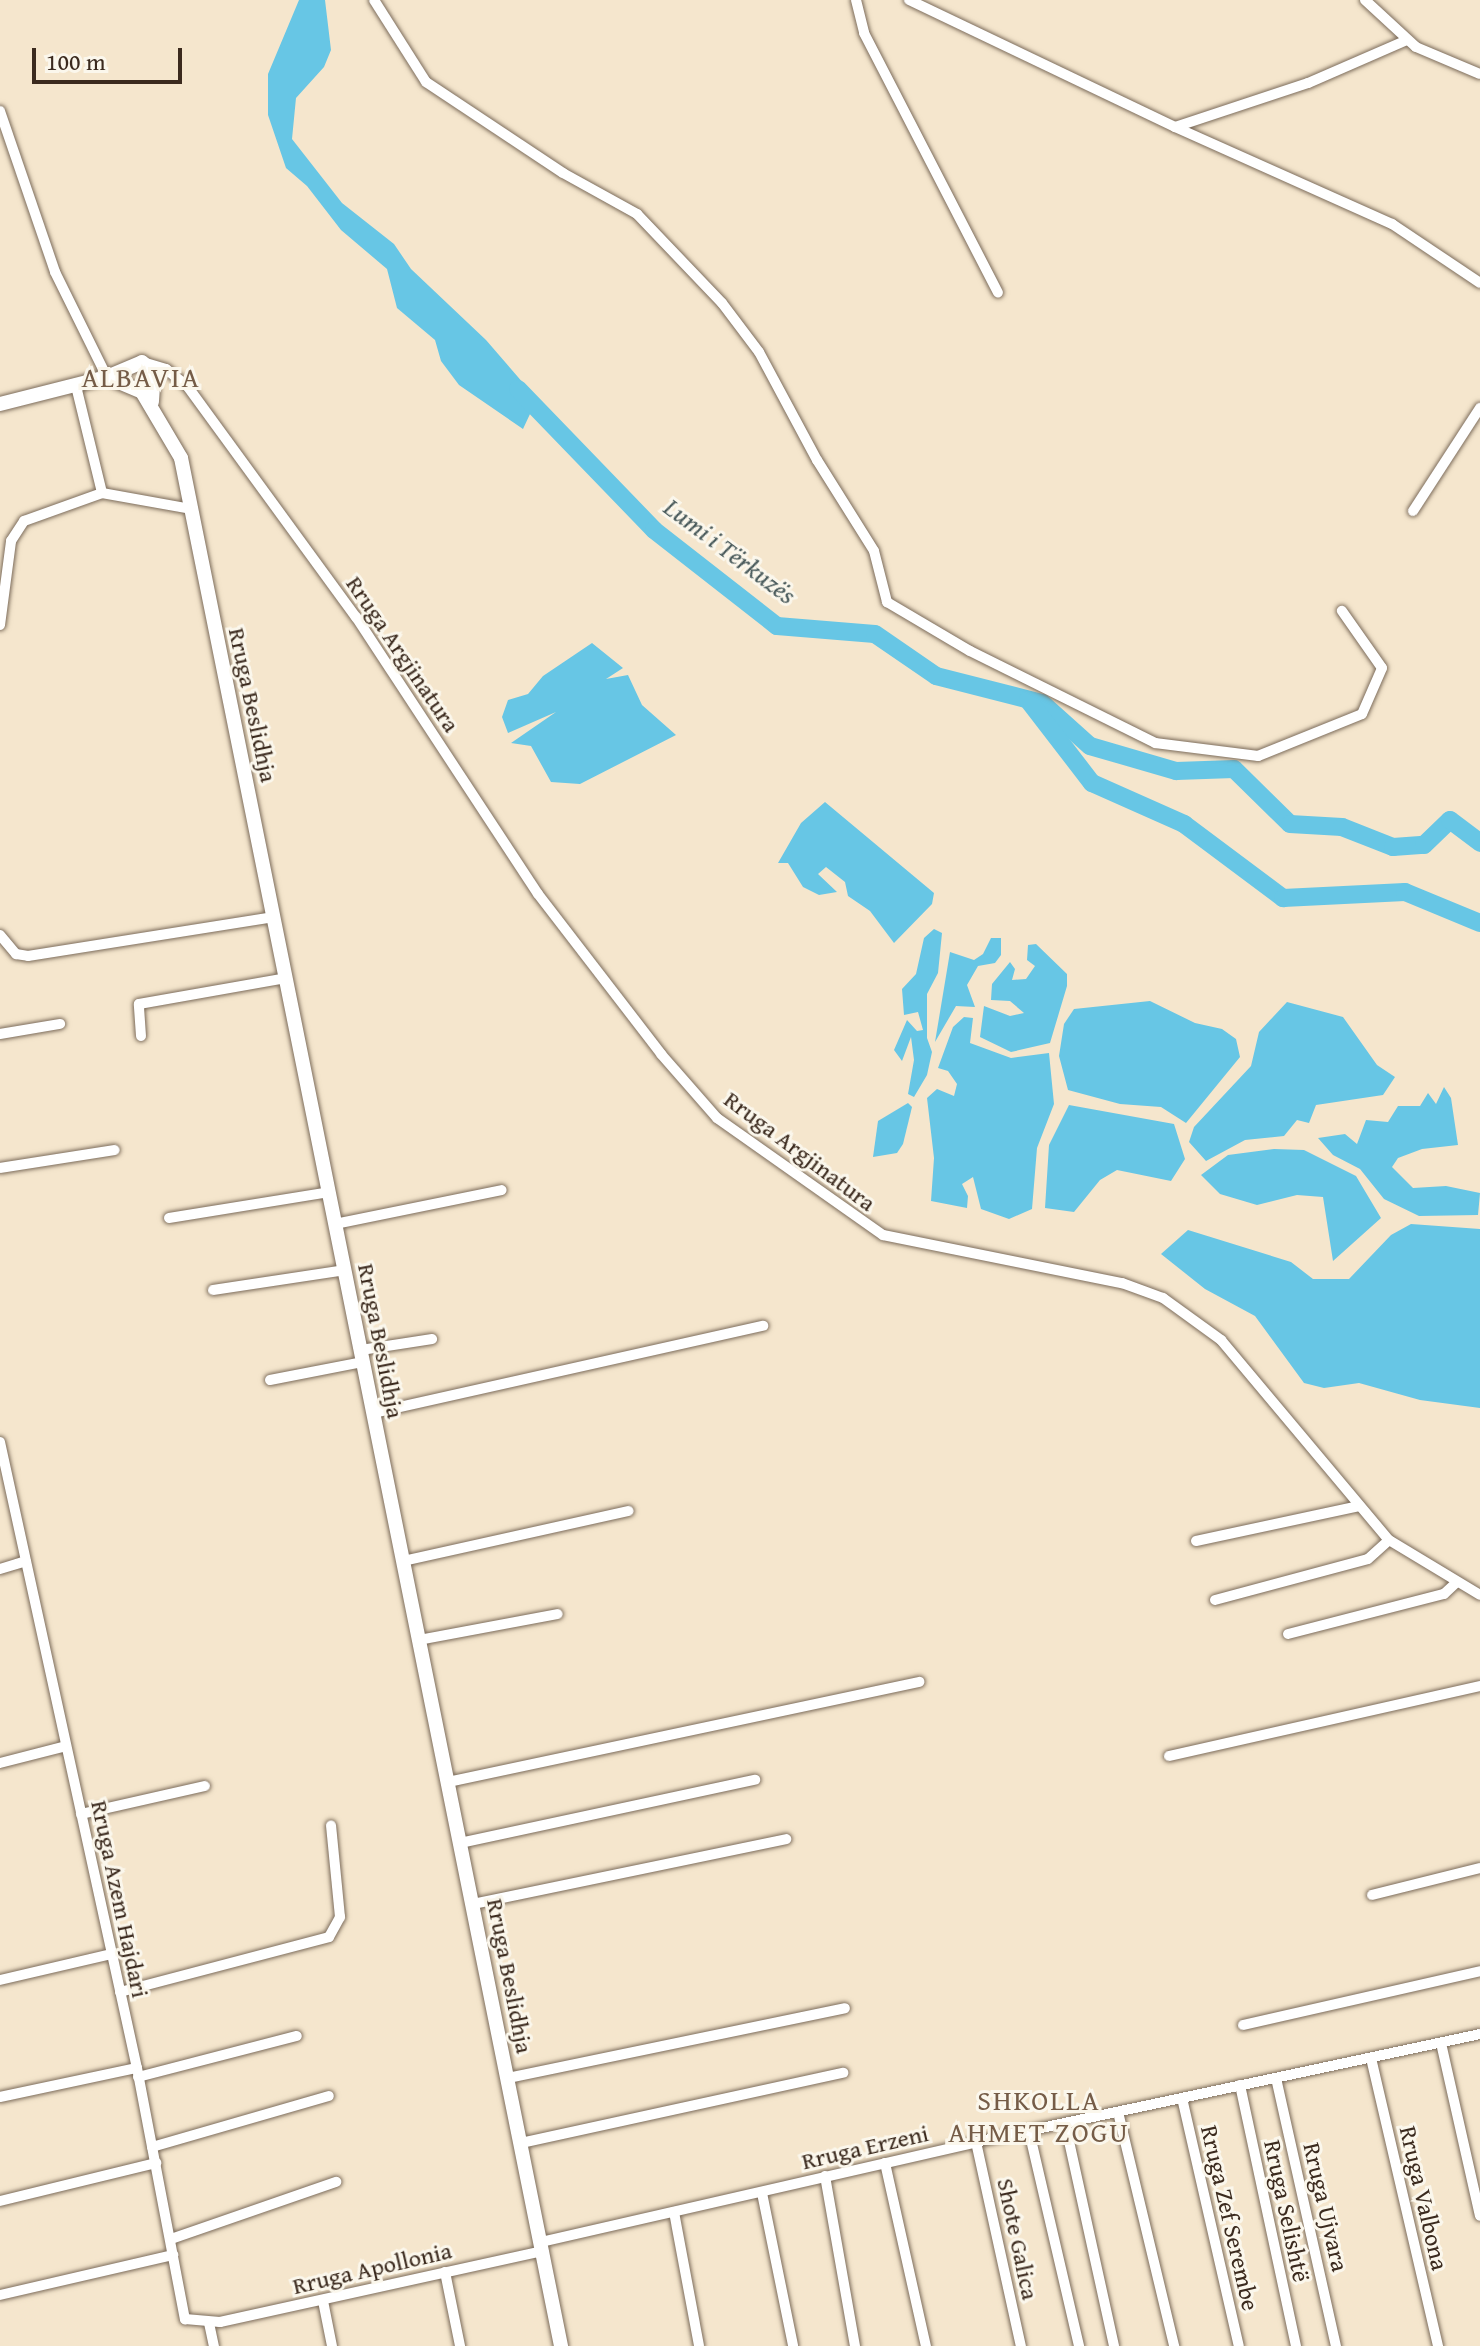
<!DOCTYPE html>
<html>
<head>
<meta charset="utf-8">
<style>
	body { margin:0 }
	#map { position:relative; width:1480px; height:2346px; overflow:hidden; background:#f5e6cd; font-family:"Gentium Book Plus",serif }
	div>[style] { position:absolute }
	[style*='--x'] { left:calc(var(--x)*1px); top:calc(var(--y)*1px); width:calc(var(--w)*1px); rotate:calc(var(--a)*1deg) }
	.water>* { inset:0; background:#67c6e5 }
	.river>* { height:18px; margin:-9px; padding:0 9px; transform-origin:9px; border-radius:9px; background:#67c6e5 }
	.roads { filter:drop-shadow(0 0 2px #7c6c5b) drop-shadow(0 0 2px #7c6c5b) }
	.minor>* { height:10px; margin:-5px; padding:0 5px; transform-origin:5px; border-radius:5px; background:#fff }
	.major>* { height:14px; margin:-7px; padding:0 7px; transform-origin:7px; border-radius:7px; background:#fff }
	span { translate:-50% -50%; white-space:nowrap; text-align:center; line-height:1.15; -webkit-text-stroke:6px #fbf7ec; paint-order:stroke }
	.street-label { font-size:24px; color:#3b2a1e }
	.water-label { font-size:26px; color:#48595a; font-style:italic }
	.quarter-label { font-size:28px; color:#755c47; letter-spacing:2px }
	.scale { position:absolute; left:32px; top:48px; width:150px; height:36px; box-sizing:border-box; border:4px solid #3b2a1e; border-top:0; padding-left:10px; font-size:24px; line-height:28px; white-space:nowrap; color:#3b2a1e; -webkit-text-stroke:6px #fbf7ec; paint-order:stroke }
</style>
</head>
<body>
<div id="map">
	<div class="water">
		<div style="clip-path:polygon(299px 0,325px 0,331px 50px,324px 67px,296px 98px,292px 139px,342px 203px,394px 244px,411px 269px,486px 340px,537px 399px,523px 429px,459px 385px,441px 361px,435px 340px,397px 308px,387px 269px,341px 230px,307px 186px,286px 168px,268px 115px,268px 74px)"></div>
		<div style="clip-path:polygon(592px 643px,623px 668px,606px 679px,628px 675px,642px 705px,676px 735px,580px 784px,551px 782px,531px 746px,511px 743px,556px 712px,508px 733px,502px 717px,508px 700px,528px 694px,543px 676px)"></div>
		<div style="clip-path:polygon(825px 802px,934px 893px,932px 904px,894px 943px,870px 911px,848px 896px,845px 882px,826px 867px,818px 874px,837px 892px,819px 895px,803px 887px,788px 863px,778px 863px,801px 823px)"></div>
		<div style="clip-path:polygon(934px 929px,942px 933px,938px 973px,927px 994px,927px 1038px,932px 1052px,927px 1075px,914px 1097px,908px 1094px,914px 1060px,911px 1037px,902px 1061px,894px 1050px,907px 1020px,917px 1031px,923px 1030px,918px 1012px,904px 1015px,902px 989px,916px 974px,924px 938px)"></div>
		<div style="clip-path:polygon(991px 938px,1001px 938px,1001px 955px,995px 963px,978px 966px,967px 985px,975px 1007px,956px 1006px,935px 1042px,950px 952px,974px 960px,983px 954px)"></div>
		<div style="clip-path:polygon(1036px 944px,1067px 974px,1067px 986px,1050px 1043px,1011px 1052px,980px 1037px,984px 1006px,1010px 1016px,1024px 1013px,1010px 1001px,991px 1000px,992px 984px,1010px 962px,1015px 969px,1012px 980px,1026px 979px,1035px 966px,1027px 960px,1028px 945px)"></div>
		<div style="clip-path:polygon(1150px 1001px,1195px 1023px,1222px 1029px,1236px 1039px,1240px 1057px,1186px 1123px,1161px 1107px,1120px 1104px,1068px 1090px,1059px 1056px,1064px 1024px,1074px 1009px)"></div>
		<div style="clip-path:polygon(1287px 1002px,1343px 1017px,1377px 1065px,1395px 1077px,1383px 1095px,1316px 1105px,1309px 1123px,1297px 1120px,1284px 1136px,1245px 1140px,1206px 1161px,1189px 1142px,1194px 1127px,1251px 1066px,1259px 1032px)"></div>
		<div style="clip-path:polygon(964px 1017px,973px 1018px,970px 1043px,1011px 1058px,1049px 1053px,1054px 1104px,1037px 1148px,1032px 1209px,1009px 1219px,981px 1209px,973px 1177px,962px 1184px,968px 1196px,967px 1208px,931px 1201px,934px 1158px,927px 1098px,937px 1089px,954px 1096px,957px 1084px,948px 1071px,938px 1068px,953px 1027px)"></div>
		<div style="clip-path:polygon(1444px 1087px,1451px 1098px,1458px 1145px,1422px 1149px,1398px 1158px,1392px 1167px,1413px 1188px,1446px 1186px,1480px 1193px,1478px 1215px,1419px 1216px,1384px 1199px,1360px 1169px,1333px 1155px,1318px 1138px,1345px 1134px,1357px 1144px,1366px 1120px,1388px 1122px,1398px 1106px,1420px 1106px,1428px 1093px,1436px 1104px)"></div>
		<div style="clip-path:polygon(908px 1103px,912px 1107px,903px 1144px,897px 1153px,873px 1157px,878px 1121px)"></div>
		<div style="clip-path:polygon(1069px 1105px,1174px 1124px,1185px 1159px,1171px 1181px,1117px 1170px,1100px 1180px,1074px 1212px,1045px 1208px,1049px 1145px)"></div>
		<div style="clip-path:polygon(1274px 1149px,1304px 1150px,1356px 1176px,1381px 1218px,1333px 1261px,1323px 1197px,1297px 1195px,1257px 1205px,1220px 1194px,1201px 1175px,1228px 1155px)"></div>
		<div style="clip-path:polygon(1411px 1224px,1480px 1229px,1480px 1408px,1420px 1400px,1359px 1383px,1324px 1388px,1304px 1383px,1255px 1316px,1205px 1289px,1161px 1254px,1188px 1230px,1291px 1262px,1313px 1279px,1349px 1279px,1391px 1235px)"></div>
	</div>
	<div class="river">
		<div style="--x:518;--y:389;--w:196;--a:46"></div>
		<div style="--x:654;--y:530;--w:156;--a:38"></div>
		<div style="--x:777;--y:626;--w:98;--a:4.7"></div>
		<div style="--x:875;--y:634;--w:74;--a:34.5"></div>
		<div style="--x:936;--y:676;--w:109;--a:14.3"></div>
		<div style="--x:1042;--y:703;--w:64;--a:41.9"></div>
		<div style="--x:1090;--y:746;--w:90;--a:16.2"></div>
		<div style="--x:1176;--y:771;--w:58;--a:-2"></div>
		<div style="--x:1234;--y:769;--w:78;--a:44.5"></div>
		<div style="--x:1290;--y:824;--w:52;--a:3.3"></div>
		<div style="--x:1342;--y:827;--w:55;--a:21.4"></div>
		<div style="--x:1393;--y:847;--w:31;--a:-4"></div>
		<div style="--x:1424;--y:845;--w:36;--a:-44"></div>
		<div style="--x:1450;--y:820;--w:38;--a:37"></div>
		<div style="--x:1028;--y:700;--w:105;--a:52.4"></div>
		<div style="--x:1092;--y:783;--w:101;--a:24"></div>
		<div style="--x:1184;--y:824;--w:124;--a:36.8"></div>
		<div style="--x:1283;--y:898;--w:122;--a:-2.8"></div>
		<div style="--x:1405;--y:892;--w:81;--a:22.5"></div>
	</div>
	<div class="roads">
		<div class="minor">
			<div style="--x:374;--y:0;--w:97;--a:57.6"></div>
			<div style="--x:426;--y:82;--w:164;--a:33.6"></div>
			<div style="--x:563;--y:173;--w:85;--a:29"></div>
			<div style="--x:637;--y:214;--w:123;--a:46.3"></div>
			<div style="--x:722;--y:303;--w:61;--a:52.9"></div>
			<div style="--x:759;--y:352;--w:123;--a:61.8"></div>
			<div style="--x:817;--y:460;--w:107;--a:57.9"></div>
			<div style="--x:874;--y:551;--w:53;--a:75.7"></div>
			<div style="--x:887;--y:602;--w:96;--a:30.6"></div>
			<div style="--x:970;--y:651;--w:207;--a:26.4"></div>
			<div style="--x:1155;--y:743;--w:104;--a:7.2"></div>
			<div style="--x:1258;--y:756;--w:112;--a:-22"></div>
			<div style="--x:1362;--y:714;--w:50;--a:-66.5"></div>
			<div style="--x:1382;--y:668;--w:70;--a:-125.1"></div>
			<div style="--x:856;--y:0;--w:34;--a:76"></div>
			<div style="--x:864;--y:33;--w:292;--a:62.7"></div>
			<div style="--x:909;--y:0;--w:295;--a:25.5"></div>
			<div style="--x:1365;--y:0;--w:69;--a:42.7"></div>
			<div style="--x:1416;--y:47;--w:69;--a:22.9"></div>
			<div style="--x:1407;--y:40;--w:108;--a:156.5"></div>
			<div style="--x:1308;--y:83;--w:140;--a:161.7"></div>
			<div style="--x:1175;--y:127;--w:238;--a:24.1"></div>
			<div style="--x:1392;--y:224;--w:106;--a:33.8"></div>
			<div style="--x:0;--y:111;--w:170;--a:71.1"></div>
			<div style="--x:55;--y:272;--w:117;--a:63.7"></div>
			<div style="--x:146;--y:363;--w:21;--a:17"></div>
			<div style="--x:166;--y:369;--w:28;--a:39"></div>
			<div style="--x:188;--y:387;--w:285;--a:53.9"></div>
			<div style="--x:356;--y:617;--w:331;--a:56.7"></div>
			<div style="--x:538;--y:894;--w:202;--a:52.4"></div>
			<div style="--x:661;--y:1054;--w:85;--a:48.8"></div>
			<div style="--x:717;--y:1118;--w:203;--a:35.2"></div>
			<div style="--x:883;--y:1235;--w:244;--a:11.4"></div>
			<div style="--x:1122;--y:1283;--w:44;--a:20.1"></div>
			<div style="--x:1163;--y:1298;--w:72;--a:35.9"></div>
			<div style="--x:1221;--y:1340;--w:261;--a:50"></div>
			<div style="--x:1389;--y:1540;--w:106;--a:31.1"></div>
			<div style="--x:76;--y:386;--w:110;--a:76.3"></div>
			<div style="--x:102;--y:493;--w:90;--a:10.2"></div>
			<div style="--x:1413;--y:511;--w:123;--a:-57"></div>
			<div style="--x:0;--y:625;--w:85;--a:-82.5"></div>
			<div style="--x:11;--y:541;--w:24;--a:-57"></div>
			<div style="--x:24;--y:521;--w:83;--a:-19.7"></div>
			<div style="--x:0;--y:935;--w:25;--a:50"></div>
			<div style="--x:16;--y:954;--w:12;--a:9"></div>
			<div style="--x:28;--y:956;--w:249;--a:-9"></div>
			<div style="--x:0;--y:1034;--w:61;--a:-9.5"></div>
			<div style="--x:141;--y:1036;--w:32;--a:-94"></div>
			<div style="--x:139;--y:1004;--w:149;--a:-10"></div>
			<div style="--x:0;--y:1168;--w:116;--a:-8.9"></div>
			<div style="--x:169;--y:1218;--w:162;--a:-9.2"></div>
			<div style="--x:335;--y:1224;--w:170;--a:-11.5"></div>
			<div style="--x:213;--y:1290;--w:134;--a:-8.6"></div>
			<div style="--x:361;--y:1350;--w:72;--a:-8.8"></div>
			<div style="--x:270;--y:1380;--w:95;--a:-11"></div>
			<div style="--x:373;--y:1413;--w:400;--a:-12.6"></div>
			<div style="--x:0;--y:1442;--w:641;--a:77.66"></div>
			<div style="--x:137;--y:2068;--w:256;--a:79.2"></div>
			<div style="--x:185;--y:2319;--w:35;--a:5"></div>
			<div style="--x:220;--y:2322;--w:331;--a:-12.4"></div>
			<div style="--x:1196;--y:1541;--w:167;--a:-12.1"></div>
			<div style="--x:403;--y:1561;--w:231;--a:-12.5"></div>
			<div style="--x:0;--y:1569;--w:27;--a:-17"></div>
			<div style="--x:1215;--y:1600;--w:158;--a:-15"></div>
			<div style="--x:1368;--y:1559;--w:28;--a:-42"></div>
			<div style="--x:1288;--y:1634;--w:161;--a:-14.4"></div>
			<div style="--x:1444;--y:1594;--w:16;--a:-43"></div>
			<div style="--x:419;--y:1640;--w:141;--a:-10.6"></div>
			<div style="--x:1169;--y:1756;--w:319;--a:-12.7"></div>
			<div style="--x:0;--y:1763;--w:68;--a:-14.4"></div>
			<div style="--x:448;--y:1782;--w:482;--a:-12"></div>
			<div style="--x:81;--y:1814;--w:127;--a:-12.7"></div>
			<div style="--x:460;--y:1843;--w:302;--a:-12.1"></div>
			<div style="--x:1372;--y:1895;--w:111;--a:-14"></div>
			<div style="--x:473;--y:1904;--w:320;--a:-11.7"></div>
			<div style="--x:0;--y:1980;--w:115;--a:-13.1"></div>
			<div style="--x:120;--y:1992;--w:216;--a:-14.7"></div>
			<div style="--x:329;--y:1937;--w:23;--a:-61"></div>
			<div style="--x:340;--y:1917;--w:92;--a:-95.6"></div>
			<div style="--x:1243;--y:2025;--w:243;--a:-12.8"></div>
			<div style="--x:1441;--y:2043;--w:177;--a:77.3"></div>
			<div style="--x:1371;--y:2058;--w:296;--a:76.9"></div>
			<div style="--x:138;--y:2077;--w:164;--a:-14.5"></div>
			<div style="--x:508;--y:2078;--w:344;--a:-11.7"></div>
			<div style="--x:1276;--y:2078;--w:275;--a:77.4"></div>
			<div style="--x:1240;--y:2085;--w:267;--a:77.9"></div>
			<div style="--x:0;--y:2097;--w:140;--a:-12"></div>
			<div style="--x:1182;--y:2098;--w:254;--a:77.1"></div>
			<div style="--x:1118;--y:2112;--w:241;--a:76.5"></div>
			<div style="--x:1065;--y:2123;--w:228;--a:77.6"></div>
			<div style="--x:1029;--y:2131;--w:221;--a:76.9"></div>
			<div style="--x:976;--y:2142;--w:209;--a:77.6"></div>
			<div style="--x:521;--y:2143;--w:330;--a:-12.3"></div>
			<div style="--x:152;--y:2147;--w:184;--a:-16.1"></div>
			<div style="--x:885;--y:2163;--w:188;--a:77.4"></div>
			<div style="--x:825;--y:2176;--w:173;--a:80"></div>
			<div style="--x:762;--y:2193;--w:156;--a:78.5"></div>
			<div style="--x:0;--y:2201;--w:161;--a:-13.7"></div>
			<div style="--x:674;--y:2212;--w:136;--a:79.4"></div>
			<div style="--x:171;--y:2239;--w:175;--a:-19.1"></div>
			<div style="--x:541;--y:2242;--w:446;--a:-12.9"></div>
			<div style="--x:976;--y:2142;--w:515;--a:-12.09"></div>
			<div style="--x:445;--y:2272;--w:76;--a:78.5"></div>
			<div style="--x:0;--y:2295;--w:178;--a:-13"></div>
			<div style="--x:323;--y:2301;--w:46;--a:78.7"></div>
			<div style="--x:209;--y:2323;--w:24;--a:78"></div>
		</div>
		<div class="major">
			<div style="--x:107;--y:377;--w:38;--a:23"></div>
			<div style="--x:142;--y:392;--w:77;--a:59.4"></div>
			<div style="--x:181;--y:458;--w:1926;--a:78.62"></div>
			<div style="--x:0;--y:404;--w:110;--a:-14.2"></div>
			<div style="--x:107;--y:377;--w:38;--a:-23"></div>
			<div style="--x:142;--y:362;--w:16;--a:40"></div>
			<div style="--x:154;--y:372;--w:30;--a:94"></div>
		</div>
	</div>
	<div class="street-label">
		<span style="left:403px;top:654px;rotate:56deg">Rruga Argjinatura</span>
		<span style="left:253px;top:705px;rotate:78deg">Rruga Beslidhja</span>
		<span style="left:800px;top:1151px;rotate:37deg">Rruga Argjinatura</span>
		<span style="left:381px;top:1341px;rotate:79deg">Rruga Beslidhja</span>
		<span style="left:120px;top:1899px;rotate:78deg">Rruga Azem Hajdari</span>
		<span style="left:510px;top:1976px;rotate:79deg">Rruga Beslidhja</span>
		<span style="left:865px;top:2147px;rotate:-13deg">Rruga Erzeni</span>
		<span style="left:1424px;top:2198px;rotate:77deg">Rruga Valbona</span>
		<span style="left:1326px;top:2207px;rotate:77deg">Rruga Ujvara</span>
		<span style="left:1287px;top:2211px;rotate:78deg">Rruga Selishtë</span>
		<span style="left:1230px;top:2218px;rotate:77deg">Rruga Zef Serembe</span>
		<span style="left:1018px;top:2239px;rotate:78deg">Shote Galica</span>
		<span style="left:372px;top:2268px;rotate:-13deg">Rruga Apollonia</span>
	</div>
	<div class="water-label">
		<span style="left:730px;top:551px;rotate:37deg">Lumi i Tërkuzës</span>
	</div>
	<div class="quarter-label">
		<span style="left:141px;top:377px">ALBAVIA</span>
		<span style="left:1039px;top:2116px">SHKOLLA<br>AHMET ZOGU</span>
	</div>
	<div class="scale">100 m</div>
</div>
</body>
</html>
